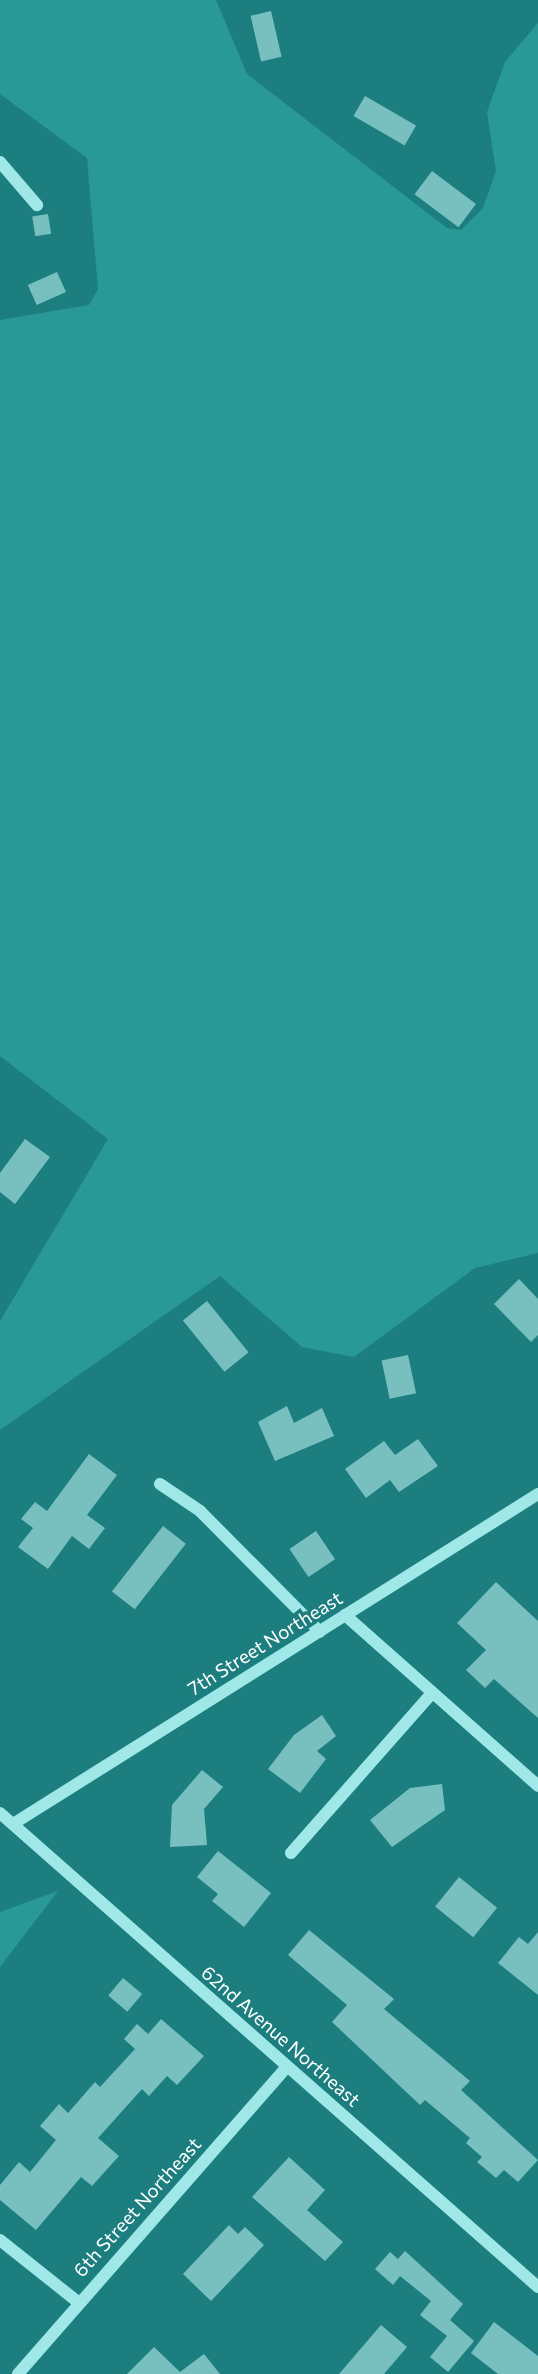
<!DOCTYPE html>
<html>
<head>
<meta charset="utf-8">
<style>
	body { margin:0 }
	#map { position:relative; width:538px; height:2374px; overflow:hidden; background:#1d7e7f; font-family:Commissioner,sans-serif }
	div>[style] { position:absolute }
	[style*='--x'] { left:calc(var(--x)*1px); top:calc(var(--y)*1px); width:calc(var(--w)*1px); rotate:calc(var(--a)*1deg) }
	.green>* { inset:0; background:#299998 }
	.building>* { inset:0; background:#78c0c0; transform-origin:0 0 }
	.minor>* { height:12px; margin:-6px; padding:0 6px; transform-origin:6px; border-radius:6px; background:#a0e8e8 }
	span { translate:-50% -50%; white-space:nowrap; text-align:center; line-height:1.15; -webkit-text-stroke:7px #1d7e7f; paint-order:stroke }
	.street-label { font-size:19px; color:#fff }
</style>
</head>
<body>
<div id="map">
	<div class="green">
		<div style="clip-path:polygon(0 0,216px 0,247px 74px,447px 228px,461px 230px,483px 208px,496px 171px,487px 112px,505px 62px,538px 23px,538px 1253px,475px 1268px,354px 1357px,302px 1347px,220px 1276px,0 1430px,0 1321px,108px 1139px,0 1056px,0 320px,89px 305px,98px 289px,87px 158px,0 94px)"></div>
		<div style="clip-path:polygon(58px 1891px,0 1967px,0 1912px)"></div>
	</div>
	<div class="building">
		<div style="left:271px;top:11px;width:47px;height:21px;rotate:77deg"></div>
		<div style="left:365px;top:96px;width:59px;height:23px;rotate:30deg"></div>
		<div style="left:432px;top:171px;width:55px;height:29px;rotate:37deg"></div>
		<div style="left:48px;top:214px;width:20px;height:16px;rotate:81deg"></div>
		<div style="left:57px;top:272px;width:22px;height:32px;rotate:66deg"></div>
		<div style="clip-path:polygon(25px 1139px,50px 1157px,15px 1204px,0 1192px,0 1173px)"></div>
		<div style="clip-path:polygon(519px 1279px,538px 1299px,538px 1335px,531px 1342px,494px 1304px)"></div>
		<div style="left:207px;top:1301px;width:66px;height:31px;rotate:51deg"></div>
		<div style="left:408px;top:1355px;width:39px;height:27px;rotate:78deg"></div>
		<div style="clip-path:polygon(287px 1406px,294px 1423px,322px 1408px,334px 1436px,275px 1461px,258px 1422px)"></div>
		<div style="clip-path:polygon(418px 1439px,438px 1466px,399px 1492px,390px 1480px,366px 1498px,345px 1469px,384px 1441px,395px 1455px)"></div>
		<div style="clip-path:polygon(89px 1454px,117px 1475px,87px 1515px,105px 1528px,89px 1549px,72px 1536px,48px 1569px,18px 1547px,33px 1528px,21px 1519px,35px 1502px,47px 1511px)"></div>
		<div style="left:163px;top:1526px;width:29px;height:83px;rotate:38deg"></div>
		<div style="left:316px;top:1531px;width:34px;height:32px;rotate:56deg"></div>
		<div style="clip-path:polygon(496px 1582px,538px 1621px,538px 1718px,494px 1679px,485px 1688px,466px 1670px,486px 1650px,457px 1623px)"></div>
		<div style="clip-path:polygon(322px 1715px,336px 1736px,317px 1751px,326px 1759px,300px 1793px,268px 1769px,294px 1735px)"></div>
		<div style="clip-path:polygon(202px 1770px,223px 1787px,204px 1809px,207px 1845px,170px 1847px,172px 1805px)"></div>
		<div style="clip-path:polygon(442px 1784px,445px 1810px,392px 1847px,370px 1820px,410px 1788px)"></div>
		<div style="clip-path:polygon(218px 1851px,271px 1893px,244px 1927px,212px 1901px,218px 1894px,197px 1877px)"></div>
		<div style="left:459px;top:1877px;width:49px;height:38px;rotate:39deg"></div>
		<div style="clip-path:polygon(309px 1930px,394px 1999px,384px 2009px,470px 2081px,461px 2090px,538px 2160px,518px 2182px,504px 2170px,496px 2178px,477px 2162px,482px 2157px,466px 2143px,470px 2138px,425px 2100px,420px 2105px,332px 2022px,347px 2005px,288px 1955px)"></div>
		<div style="clip-path:polygon(538px 1932px,538px 1995px,498px 1963px,519px 1937px,528px 1944px)"></div>
		<div style="left:123px;top:1978px;width:25px;height:23px;rotate:40deg"></div>
		<div style="clip-path:polygon(161px 2019px,204px 2056px,177px 2085px,167px 2076px,149px 2096px,142px 2089px,98px 2138px,119px 2156px,92px 2186px,81px 2177px,36px 2230px,0 2200px,0 2185px,19px 2162px,30px 2172px,56px 2140px,40px 2126px,59px 2104px,68px 2113px,95px 2082px,100px 2087px,135px 2049px,124px 2039px,137px 2024px,148px 2034px)"></div>
		<div style="clip-path:polygon(289px 2157px,325px 2190px,307px 2210px,343px 2242px,325px 2261px,252px 2197px)"></div>
		<div style="clip-path:polygon(229px 2225px,238px 2234px,245px 2227px,264px 2245px,211px 2301px,183px 2274px)"></div>
		<div style="clip-path:polygon(405px 2251px,463px 2304px,450px 2320px,474px 2341px,448px 2372px,430px 2357px,447px 2336px,420px 2315px,431px 2301px,400px 2276px,393px 2285px,375px 2269px,390px 2252px,398px 2259px)"></div>
		<div style="clip-path:polygon(494px 2322px,538px 2356px,538px 2374px,498px 2374px,471px 2353px)"></div>
		<div style="clip-path:polygon(381px 2325px,407px 2347px,384px 2374px,339px 2374px)"></div>
		<div style="clip-path:polygon(154px 2347px,180px 2372px,204px 2354px,220px 2374px,127px 2374px)"></div>
	</div>
	<div class="minor">
		<div style="--x:0;--y:162;--w:57;--a:49.3"></div>
		<div style="--x:160;--y:1484;--w:48;--a:34"></div>
		<div style="--x:200;--y:1511;--w:170;--a:45.2"></div>
		<div style="--x:345;--y:1615;--w:258;--a:41.5"></div>
		<div style="--x:0;--y:1813;--w:717;--a:41.38"></div>
		<div style="--x:13;--y:1824;--w:620;--a:-32.15"></div>
		<div style="--x:291;--y:1853;--w:212;--a:-48.6"></div>
		<div style="--x:0;--y:2240;--w:100;--a:38.5"></div>
		<div style="--x:18;--y:2374;--w:408;--a:-48.8"></div>
	</div>
	<div class="street-label">
		<span style="left:265px;top:1643px;rotate:-32deg">7th Street Northeast</span>
		<span style="left:281px;top:2036px;rotate:41deg">62nd Avenue Northeast</span>
		<span style="left:137px;top:2207px;rotate:-48deg">6th Street Northeast</span>
	</div>
</div>
</body>
</html>
